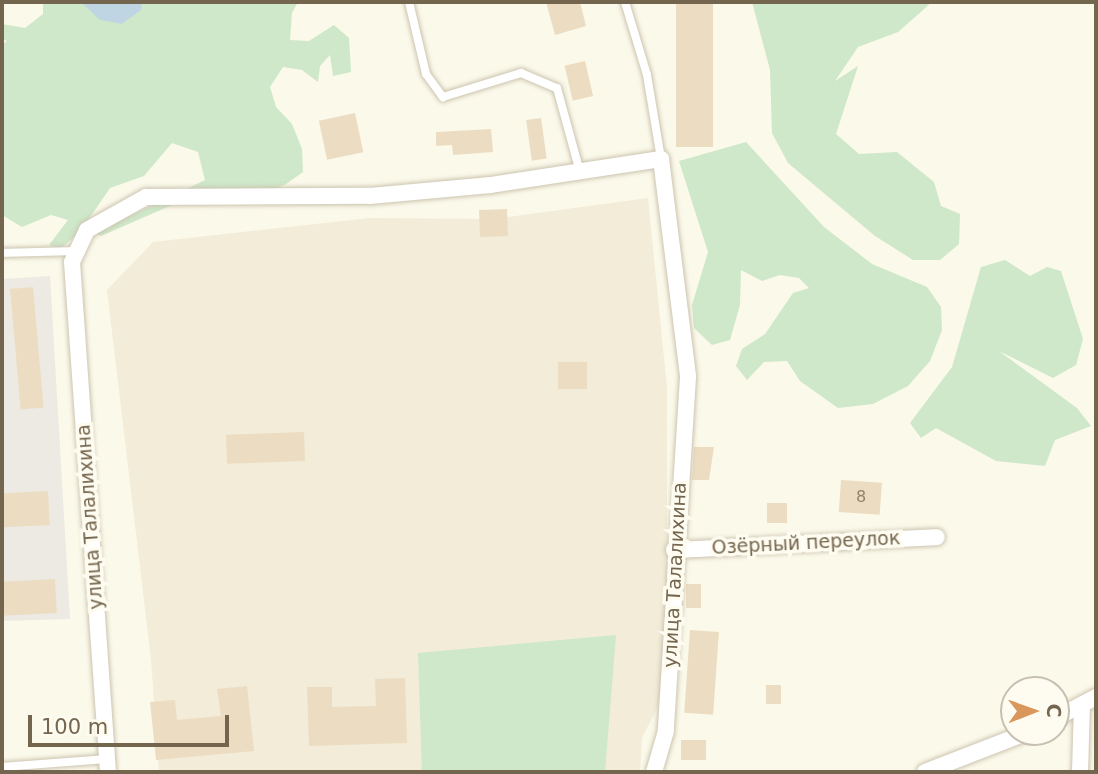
<!DOCTYPE html>
<html>
<head>
<meta charset="utf-8">
<style>
	body { margin:0 }
	#map { position:relative; width:1098px; height:774px; overflow:hidden; background:#fbf9ea; font-family:"DejaVu Sans",sans-serif }
	div>[style] { position:absolute }
	[style*='--x'] { left:calc(var(--x)*1px); top:calc(var(--y)*1px); width:calc(var(--w)*1px); rotate:calc(var(--a)*1deg) }
	.residential>* { inset:0; background:#f2ecd9 }
	.industrial>* { inset:0; background:#eceae2 }
	.green>* { inset:0; background:#cee8c9 }
	.water>* { inset:0; background:#c0d5e3 }
	.building>* { inset:0; background:#ecddc2; transform-origin:0 0 }
	.roads { filter:drop-shadow(0 0 2px #ccc4b0) drop-shadow(0 0 2px #ccc4b0) }
	.lane>* { height:8px; margin:-4px; padding:0 4px; transform-origin:4px; border-radius:4px; background:#fff }
	.street>* { height:16px; margin:-8px; padding:0 8px; transform-origin:8px; border-radius:8px; background:#fff }
	span { translate:-50% -50%; white-space:nowrap; text-align:center; line-height:1.15; -webkit-text-stroke:7px #fefcf0; paint-order:stroke }
	.number-label { font-size:16px; color:#92836c }
	.number-label span { -webkit-text-stroke-width:0 }
	.street-label { font-size:19px; color:#74654f }
	.frame { position:absolute; inset:0; border:4px solid #74654f; pointer-events:none }
	.north { position:absolute; left:1000px; top:676px; width:70px; height:70px; box-sizing:border-box; background:#fefcf0; border:2px solid #c7c0b0; border-radius:50%; rotate:89deg; font-size:19px; font-weight:700; line-height:28px; text-align:center; color:#74654f }
	.north::after { content:''; display:block; margin:auto; width:24px; height:32px; background:#d9975b; clip-path:polygon(50% 0,100% 100%,50% 72%,0 100%) }
	.scale { position:absolute; left:28px; top:715px; width:201px; height:32px; box-sizing:border-box; border:4px solid #74654f; border-top:0; padding-left:9px; font-size:21px; line-height:24px; white-space:nowrap; color:#74654f; -webkit-text-stroke:5px #fefcf0; paint-order:stroke }
</style>
</head>
<body>
<div id="map">
	<div class="residential">
		<div style="clip-path:polygon(648px 198px,667px 388px,667px 528px,680px 662px,642px 738px,640px 772px,159px 772px,151px 659px,107px 290px,153px 242px,370px 218px,493px 219px)"></div>
	</div>
	<div class="industrial">
		<div style="clip-path:polygon(50px 276px,70px 619px,2px 621px,2px 279px)"></div>
	</div>
	<div class="green">
		<div style="clip-path:polygon(43px 2px,298px 2px,292px 13px,290px 40px,309px 41px,334px 25px,349px 38px,351px 72px,333px 76px,330px 55px,320px 66px,318px 82px,302px 70px,283px 67px,270px 87px,276px 107px,292px 124px,302px 149px,303px 172px,286px 184px,263px 195px,172px 205px,101px 236px,94px 233px,205px 180px,198px 152px,172px 143px,144px 176px,110px 188px,80px 232px,60px 249px,49px 245px,68px 220px,51px 215px,22px 227px,2px 215px,2px 45px,7px 41px,2px 39px,2px 24px,25px 28px,43px 14px)"></div>
		<div style="clip-path:polygon(752px 2px,932px 2px,898px 32px,858px 47px,835px 81px,858px 66px,836px 134px,859px 154px,897px 152px,934px 182px,941px 206px,960px 214px,959px 244px,940px 260px,913px 260px,875px 236px,788px 163px,772px 133px,770px 70px)"></div>
		<div style="clip-path:polygon(746px 142px,824px 227px,872px 264px,927px 287px,941px 307px,942px 330px,930px 361px,908px 386px,873px 404px,838px 408px,800px 381px,787px 361px,764px 362px,747px 380px,736px 366px,742px 349px,765px 334px,793px 293px,809px 288px,799px 278px,780px 275px,762px 281px,741px 270px,740px 305px,730px 340px,712px 345px,694px 328px,692px 305px,708px 252px,679px 161px)"></div>
		<div style="clip-path:polygon(1005px 260px,1030px 276px,1047px 267px,1061px 271px,1083px 339px,1076px 365px,1053px 378px,999px 351px,1077px 408px,1091px 426px,1055px 440px,1045px 466px,996px 461px,936px 428px,921px 438px,910px 423px,952px 367px,981px 267px)"></div>
		<div style="clip-path:polygon(616px 635px,605px 772px,422px 772px,418px 653px)"></div>
	</div>
	<div class="water">
		<div style="clip-path:polygon(81px 2px,142px 2px,141px 10px,122px 24px,100px 20px)"></div>
	</div>
	<div class="building">
		<div style="clip-path:polygon(546px 2px,580px 2px,586px 26px,555px 35px)"></div>
		<div style="left:676px;top:2px;width:37px;height:145px"></div>
		<div style="left:585px;top:61px;width:36px;height:21px;rotate:77deg"></div>
		<div style="left:355px;top:113px;width:40px;height:37px;rotate:78deg"></div>
		<div style="left:541px;top:118px;width:41px;height:15px;rotate:82deg"></div>
		<div style="clip-path:polygon(491px 129px,493px 152px,453px 155px,452px 145px,436px 146px,436px 132px)"></div>
		<div style="left:507px;top:209px;width:27px;height:28px;rotate:88deg"></div>
		<div style="left:33px;top:287px;width:121px;height:23px;rotate:85deg"></div>
		<div style="left:587px;top:362px;width:27px;height:29px;rotate:90deg"></div>
		<div style="left:304px;top:432px;width:29px;height:78px;rotate:88deg"></div>
		<div style="clip-path:polygon(694px 447px,714px 447px,709px 480px,692px 480px)"></div>
		<div style="left:841px;top:480px;width:41px;height:32px;rotate:4deg"></div>
		<div style="left:48px;top:491px;width:34px;height:46px;rotate:87deg"></div>
		<div style="left:767px;top:503px;width:20px;height:20px"></div>
		<div style="left:55px;top:579px;width:34px;height:53px;rotate:87deg"></div>
		<div style="left:686px;top:584px;width:15px;height:24px"></div>
		<div style="left:690px;top:630px;width:29px;height:83px;rotate:4deg"></div>
		<div style="clip-path:polygon(405px 678px,407px 743px,309px 746px,307px 687px,332px 687px,332px 707px,376px 706px,375px 679px)"></div>
		<div style="left:766px;top:685px;width:15px;height:19px"></div>
		<div style="clip-path:polygon(247px 686px,254px 751px,156px 760px,150px 702px,175px 700px,177px 720px,221px 716px,217px 689px)"></div>
		<div style="left:681px;top:740px;width:25px;height:20px"></div>
	</div>
	<div class="roads">
		<div class="lane">
			<div style="--x:409;--y:2;--w:74;--a:76.7"></div>
			<div style="--x:426;--y:74;--w:29;--a:54"></div>
			<div style="--x:443;--y:97;--w:82;--a:-17.1"></div>
			<div style="--x:521;--y:73;--w:39;--a:23"></div>
			<div style="--x:557;--y:88;--w:87;--a:74.7"></div>
			<div style="--x:625;--y:2;--w:76;--a:73.2"></div>
			<div style="--x:647;--y:75;--w:85;--a:80.5"></div>
			<div style="--x:2;--y:253;--w:72;--a:-1.6"></div>
			<div style="--x:2;--y:767;--w:105;--a:-4.4"></div>
		</div>
		<div class="street">
			<div style="--x:674;--y:550;--w:263;--a:-2.8"></div>
			<div style="--x:1056;--y:718;--w:45;--a:-27.7"></div>
			<div style="--x:108;--y:772;--w:511;--a:-94.04"></div>
			<div style="--x:72;--y:262;--w:35;--a:-65"></div>
			<div style="--x:87;--y:230;--w:68;--a:-29.2"></div>
			<div style="--x:146;--y:197;--w:224;--a:-0.3"></div>
			<div style="--x:370;--y:196;--w:121;--a:-5.2"></div>
			<div style="--x:491;--y:185;--w:172;--a:-8.7"></div>
			<div style="--x:661;--y:159;--w:220;--a:82.9"></div>
			<div style="--x:688;--y:377;--w:355;--a:93.6"></div>
			<div style="--x:666;--y:731;--w:43;--a:106.3"></div>
			<div style="--x:925;--y:772;--w:110;--a:-21.2"></div>
			<div style="--x:1080;--y:772;--w:67;--a:-88.3"></div>
		</div>
	</div>
	<div class="number-label">
		<span style="left:861px;top:497px">8</span>
	</div>
	<div class="street-label">
		<span style="left:90px;top:517px;rotate:-94deg">улица Талалихина</span>
		<span style="left:806px;top:543px;rotate:-3deg">Озёрный переулок</span>
		<span style="left:675px;top:575px;rotate:-87deg">улица Талалихина</span>
	</div>
	<div class="frame"></div>
	<div class="north">С</div>
	<div class="scale">100 m</div>
</div>
</body>
</html>
